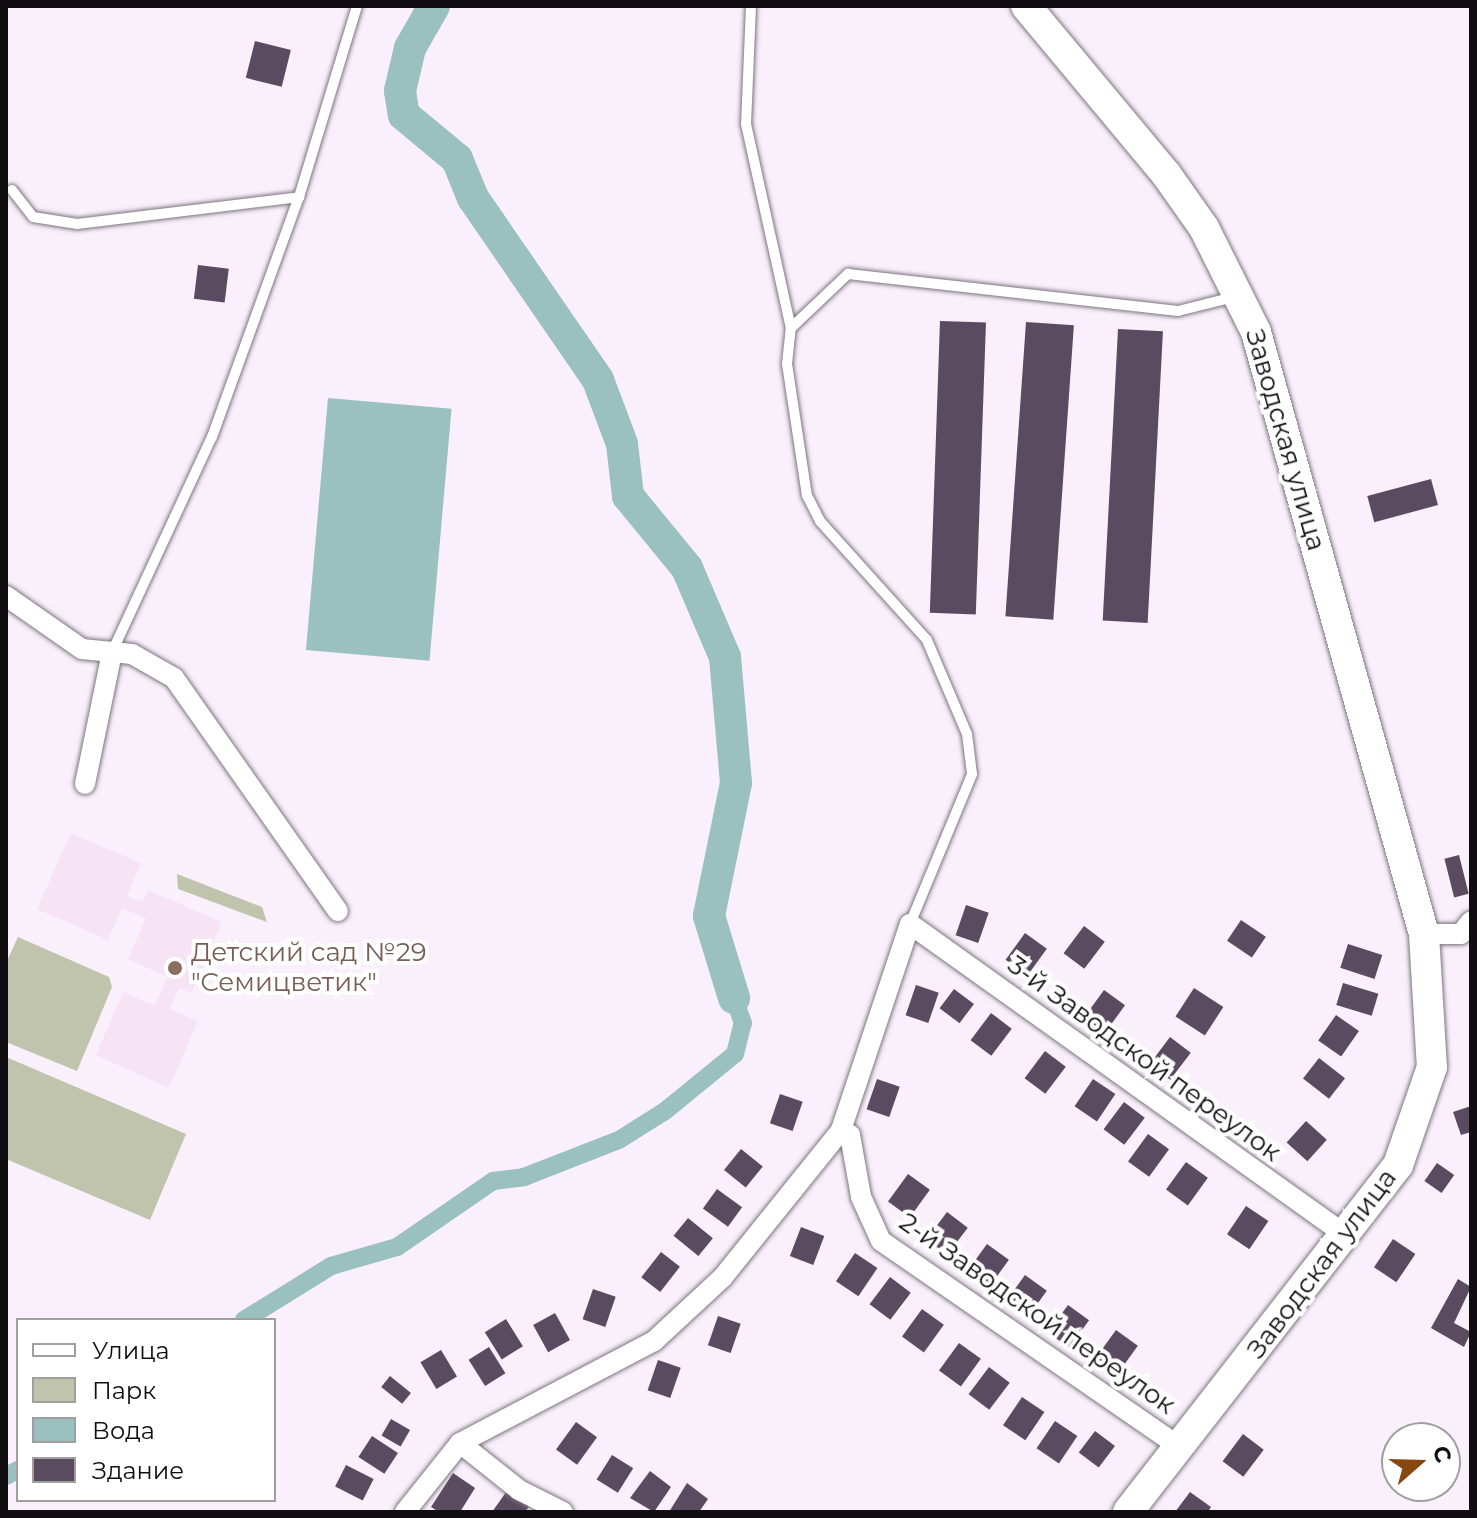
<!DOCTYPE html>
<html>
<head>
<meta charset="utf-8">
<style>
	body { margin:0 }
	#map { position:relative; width:1477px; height:1518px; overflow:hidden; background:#f9f0fc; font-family:Montserrat,sans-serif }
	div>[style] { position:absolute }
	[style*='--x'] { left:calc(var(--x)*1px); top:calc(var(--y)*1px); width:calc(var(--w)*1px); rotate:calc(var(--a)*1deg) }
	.education>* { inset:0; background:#f6e3f3 }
	.green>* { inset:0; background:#c0c4ad }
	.water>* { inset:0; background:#9ac0c0; transform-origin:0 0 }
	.canal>* { height:18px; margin:-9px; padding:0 9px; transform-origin:9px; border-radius:9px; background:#9ac0c0 }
	.river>* { height:32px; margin:-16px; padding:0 16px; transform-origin:16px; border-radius:16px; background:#9ac0c0 }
	.building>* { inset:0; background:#5b4b61; transform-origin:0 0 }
	.roads { filter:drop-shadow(0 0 2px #7d757f) drop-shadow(0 0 2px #7d757f) }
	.lane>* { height:10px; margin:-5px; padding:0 5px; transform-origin:5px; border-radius:5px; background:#fff }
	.street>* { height:20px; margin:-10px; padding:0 10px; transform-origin:10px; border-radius:10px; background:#fff }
	.secondary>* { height:30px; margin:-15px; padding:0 15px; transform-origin:15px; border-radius:15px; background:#fff }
	.dots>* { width:22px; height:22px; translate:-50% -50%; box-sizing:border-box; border:4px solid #fff; border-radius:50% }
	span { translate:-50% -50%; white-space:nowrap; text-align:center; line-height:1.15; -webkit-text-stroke:8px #fff; paint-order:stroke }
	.street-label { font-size:26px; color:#110e12 }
	.education-label { font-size:26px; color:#785e54 }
	.left { translate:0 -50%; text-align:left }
	.frame { position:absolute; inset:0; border:8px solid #110e12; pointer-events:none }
	.legend { position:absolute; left:16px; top:1318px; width:260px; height:184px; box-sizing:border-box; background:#fff; border:2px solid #a09fa0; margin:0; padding:10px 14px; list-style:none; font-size:24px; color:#110e12 }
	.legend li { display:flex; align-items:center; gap:16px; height:40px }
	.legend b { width:40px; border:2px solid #a09fa0 }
	.north { position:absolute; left:1381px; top:1422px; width:80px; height:80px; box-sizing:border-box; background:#fff; border:2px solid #a09fa0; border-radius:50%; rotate:70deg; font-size:22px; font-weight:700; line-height:32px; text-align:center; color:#110e12 }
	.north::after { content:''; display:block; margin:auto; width:28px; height:36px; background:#874711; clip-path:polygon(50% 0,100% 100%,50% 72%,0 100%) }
</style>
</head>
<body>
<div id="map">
	<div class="education">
		<div style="clip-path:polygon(71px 833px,141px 863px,127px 896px,142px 902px,148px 890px,222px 922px,191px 993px,179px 988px,170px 1009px,198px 1021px,169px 1088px,96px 1055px,123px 992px,155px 1006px,168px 977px,128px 959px,146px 918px,122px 908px,108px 940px,37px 909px)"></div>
	</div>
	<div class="green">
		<div style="clip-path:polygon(177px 874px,262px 907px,267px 922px,178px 889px)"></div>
		<div style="clip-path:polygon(18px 937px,109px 977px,112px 987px,77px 1071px,6px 1042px,6px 963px)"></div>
		<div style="clip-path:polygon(6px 1057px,186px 1134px,150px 1220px,6px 1159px)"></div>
	</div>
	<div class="water">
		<div style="left:328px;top:398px;width:124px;height:253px;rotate:5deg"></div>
	</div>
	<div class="canal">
		<div style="--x:244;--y:1320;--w:102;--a:-31.8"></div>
		<div style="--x:331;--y:1266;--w:69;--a:-16.1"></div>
		<div style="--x:397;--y:1247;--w:116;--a:-34.5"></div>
		<div style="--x:493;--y:1181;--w:31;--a:-7"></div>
		<div style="--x:524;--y:1177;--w:102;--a:-21.3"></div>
		<div style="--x:619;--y:1140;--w:54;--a:-32.2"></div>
		<div style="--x:665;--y:1111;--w:90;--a:-39.2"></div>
		<div style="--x:735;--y:1054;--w:32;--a:-76"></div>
		<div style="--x:743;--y:1023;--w:27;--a:-110"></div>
		<div style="--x:6;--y:1476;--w:13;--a:-27"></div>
	</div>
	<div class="river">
		<div style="--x:434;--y:6;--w:48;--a:119.7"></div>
		<div style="--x:410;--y:48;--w:44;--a:103.1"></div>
		<div style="--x:400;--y:91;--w:24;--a:81"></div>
		<div style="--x:404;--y:115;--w:69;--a:39.7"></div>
		<div style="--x:457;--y:159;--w:42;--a:67.7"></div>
		<div style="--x:473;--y:198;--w:221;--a:55.5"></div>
		<div style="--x:598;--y:380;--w:68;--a:69.4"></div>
		<div style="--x:622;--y:444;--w:52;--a:83.4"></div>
		<div style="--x:628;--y:496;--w:93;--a:50.7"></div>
		<div style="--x:687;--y:568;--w:97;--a:66.9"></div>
		<div style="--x:725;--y:657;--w:126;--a:85"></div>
		<div style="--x:736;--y:783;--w:136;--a:101.5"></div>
		<div style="--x:709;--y:916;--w:86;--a:73"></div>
	</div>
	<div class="building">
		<div style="left:255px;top:41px;width:37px;height:38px;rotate:14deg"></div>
		<div style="left:198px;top:265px;width:31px;height:34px;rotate:7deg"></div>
		<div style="left:940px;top:321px;width:46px;height:292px;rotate:2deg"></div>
		<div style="left:1026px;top:322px;width:48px;height:295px;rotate:4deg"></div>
		<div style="left:1118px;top:329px;width:45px;height:292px;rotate:3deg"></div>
		<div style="left:1431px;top:479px;width:27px;height:66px;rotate:75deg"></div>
		<div style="left:1459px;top:855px;width:40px;height:15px;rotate:76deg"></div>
		<div style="left:966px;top:905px;width:24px;height:32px;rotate:19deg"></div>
		<div style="left:1241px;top:920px;width:30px;height:25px;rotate:34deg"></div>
		<div style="left:1084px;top:926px;width:26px;height:34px;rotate:37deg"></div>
		<div style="left:1025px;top:933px;width:27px;height:33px;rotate:36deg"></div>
		<div style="left:1348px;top:944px;width:36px;height:25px;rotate:18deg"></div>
		<div style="left:1343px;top:983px;width:37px;height:23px;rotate:17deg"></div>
		<div style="left:916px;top:985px;width:24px;height:32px;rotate:19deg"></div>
		<div style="left:1194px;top:988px;width:35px;height:34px;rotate:33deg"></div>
		<div style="left:954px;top:989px;width:25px;height:24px;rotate:37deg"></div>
		<div style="left:1104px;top:990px;width:26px;height:34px;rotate:36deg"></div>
		<div style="left:991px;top:1013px;width:26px;height:34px;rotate:37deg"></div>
		<div style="left:1336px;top:1015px;width:28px;height:31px;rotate:35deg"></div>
		<div style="left:1170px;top:1037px;width:26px;height:34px;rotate:37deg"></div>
		<div style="left:1045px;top:1051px;width:26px;height:34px;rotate:37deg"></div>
		<div style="left:1319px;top:1058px;width:33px;height:26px;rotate:38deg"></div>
		<div style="left:877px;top:1079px;width:24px;height:32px;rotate:19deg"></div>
		<div style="left:1093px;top:1079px;width:27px;height:33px;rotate:34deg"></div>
		<div style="left:780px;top:1094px;width:24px;height:31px;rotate:19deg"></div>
		<div style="left:1124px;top:1102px;width:26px;height:34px;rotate:37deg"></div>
		<div style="clip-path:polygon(1471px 1106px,1471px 1132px,1461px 1135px,1453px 1112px)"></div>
		<div style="left:1306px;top:1121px;width:28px;height:29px;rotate:42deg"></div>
		<div style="left:1148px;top:1134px;width:26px;height:34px;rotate:36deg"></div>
		<div style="left:741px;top:1149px;width:28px;height:27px;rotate:39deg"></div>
		<div style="left:1186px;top:1162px;width:27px;height:34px;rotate:36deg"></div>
		<div style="left:1437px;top:1163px;width:21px;height:22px;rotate:35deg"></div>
		<div style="left:908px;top:1174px;width:27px;height:34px;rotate:36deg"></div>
		<div style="left:717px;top:1189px;width:31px;height:24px;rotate:36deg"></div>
		<div style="left:1246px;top:1206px;width:27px;height:34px;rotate:34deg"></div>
		<div style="left:947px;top:1212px;width:26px;height:34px;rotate:37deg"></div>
		<div style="left:688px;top:1218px;width:32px;height:23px;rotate:39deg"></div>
		<div style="left:801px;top:1227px;width:25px;height:31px;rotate:21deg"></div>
		<div style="left:1393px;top:1239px;width:27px;height:34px;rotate:34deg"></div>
		<div style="left:987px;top:1244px;width:27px;height:34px;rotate:36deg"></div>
		<div style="left:661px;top:1252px;width:24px;height:32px;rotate:38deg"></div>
		<div style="left:855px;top:1253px;width:27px;height:34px;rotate:34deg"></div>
		<div style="left:1025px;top:1275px;width:27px;height:34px;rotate:36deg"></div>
		<div style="left:890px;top:1277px;width:26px;height:34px;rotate:37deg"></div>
		<div style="clip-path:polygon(1458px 1279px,1471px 1287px,1454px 1323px,1471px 1332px,1464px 1347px,1431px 1328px)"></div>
		<div style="left:593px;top:1289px;width:24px;height:32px;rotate:19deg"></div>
		<div style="left:1068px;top:1305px;width:26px;height:34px;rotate:36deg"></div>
		<div style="left:922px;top:1309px;width:27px;height:34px;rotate:36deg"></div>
		<div style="left:555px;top:1313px;width:31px;height:25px;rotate:61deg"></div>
		<div style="left:718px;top:1316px;width:24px;height:31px;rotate:19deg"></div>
		<div style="left:506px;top:1319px;width:32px;height:25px;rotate:58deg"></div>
		<div style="left:1116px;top:1330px;width:27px;height:34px;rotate:36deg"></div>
		<div style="left:959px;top:1343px;width:27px;height:34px;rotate:36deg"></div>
		<div style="left:489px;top:1347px;width:31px;height:24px;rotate:58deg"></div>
		<div style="left:441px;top:1350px;width:31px;height:24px;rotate:59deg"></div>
		<div style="left:658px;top:1360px;width:24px;height:32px;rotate:19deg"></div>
		<div style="left:989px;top:1367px;width:26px;height:34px;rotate:37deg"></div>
		<div style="left:390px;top:1376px;width:27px;height:14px;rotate:39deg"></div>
		<div style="left:1022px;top:1397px;width:27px;height:34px;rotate:34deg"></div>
		<div style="left:391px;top:1419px;width:22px;height:19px;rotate:30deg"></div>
		<div style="left:1055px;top:1421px;width:27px;height:33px;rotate:34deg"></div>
		<div style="left:576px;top:1422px;width:26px;height:34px;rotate:36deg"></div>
		<div style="left:1095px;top:1431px;width:25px;height:27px;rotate:37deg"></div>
		<div style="left:1243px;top:1434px;width:26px;height:34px;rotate:37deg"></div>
		<div style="left:372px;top:1436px;width:31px;height:25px;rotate:33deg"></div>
		<div style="left:612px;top:1455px;width:25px;height:29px;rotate:32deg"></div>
		<div style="left:346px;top:1465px;width:31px;height:24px;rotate:27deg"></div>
		<div style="clip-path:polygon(650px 1471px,671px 1487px,654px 1512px,630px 1498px)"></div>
		<div style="clip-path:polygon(453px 1473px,475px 1488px,460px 1512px,439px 1512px,431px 1507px)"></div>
		<div style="clip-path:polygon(687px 1483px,708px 1499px,699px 1512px,669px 1512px)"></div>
		<div style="clip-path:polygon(509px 1488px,531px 1504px,525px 1512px,492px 1512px)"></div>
		<div style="clip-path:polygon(1190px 1492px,1211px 1507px,1208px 1512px,1175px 1512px)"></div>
	</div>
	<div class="roads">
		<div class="lane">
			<div style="--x:751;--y:6;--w:118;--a:92.4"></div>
			<div style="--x:746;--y:124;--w:209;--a:77.6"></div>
			<div style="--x:12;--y:190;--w:34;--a:52"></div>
			<div style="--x:33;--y:217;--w:45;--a:9"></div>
			<div style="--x:77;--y:224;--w:224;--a:-6.9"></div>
			<div style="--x:112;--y:652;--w:237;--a:-65.1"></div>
			<div style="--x:212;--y:437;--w:255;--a:-70.1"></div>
			<div style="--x:299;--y:197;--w:200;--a:-73.1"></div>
			<div style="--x:910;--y:924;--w:162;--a:-67.5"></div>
			<div style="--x:972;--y:774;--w:40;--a:-97.1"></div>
			<div style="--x:967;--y:734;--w:102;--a:-113.1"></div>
			<div style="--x:927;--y:640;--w:160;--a:-132"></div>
			<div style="--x:820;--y:521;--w:28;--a:-117"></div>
			<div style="--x:807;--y:496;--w:134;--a:-98.6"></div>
			<div style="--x:787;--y:364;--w:36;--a:-84"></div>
			<div style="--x:791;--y:328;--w:79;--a:-43.5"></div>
			<div style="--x:848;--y:274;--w:332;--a:6.4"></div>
			<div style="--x:1178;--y:311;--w:58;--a:-14"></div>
		</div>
		<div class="street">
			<div style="--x:6;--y:596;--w:93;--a:34.9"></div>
			<div style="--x:82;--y:649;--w:50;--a:5.7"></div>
			<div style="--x:132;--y:654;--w:48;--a:29.7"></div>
			<div style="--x:174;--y:678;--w:285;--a:54.9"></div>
			<div style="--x:85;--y:784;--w:135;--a:-78.4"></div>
			<div style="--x:1424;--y:934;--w:37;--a:0"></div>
			<div style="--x:1461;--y:934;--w:16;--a:-52"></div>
			<div style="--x:841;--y:1130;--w:10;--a:29"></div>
			<div style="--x:850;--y:1135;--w:63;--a:79.9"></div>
			<div style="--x:861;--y:1197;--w:48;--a:65.6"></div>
			<div style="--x:881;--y:1241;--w:363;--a:34.6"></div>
			<div style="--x:460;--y:1443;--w:75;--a:38.5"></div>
			<div style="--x:519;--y:1490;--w:49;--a:26.6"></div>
			<div style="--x:405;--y:1512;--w:88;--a:-51.4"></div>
			<div style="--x:460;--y:1443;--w:219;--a:-27.7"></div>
			<div style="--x:654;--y:1341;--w:94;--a:-42.8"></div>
			<div style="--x:723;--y:1277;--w:189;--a:-51.2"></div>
			<div style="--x:841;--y:1130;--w:217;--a:-71.5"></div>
			<div style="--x:910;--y:924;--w:537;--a:35.53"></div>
		</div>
		<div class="secondary">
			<div style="--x:1026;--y:6;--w:219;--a:50.2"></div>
			<div style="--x:1166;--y:174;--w:66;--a:54.9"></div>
			<div style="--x:1204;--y:228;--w:116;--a:63.4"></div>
			<div style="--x:1256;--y:332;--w:625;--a:74.41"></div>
			<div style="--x:1424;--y:934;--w:133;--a:86.6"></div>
			<div style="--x:1432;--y:1067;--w:104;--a:109.1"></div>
			<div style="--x:1398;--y:1165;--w:440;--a:127.9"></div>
		</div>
	</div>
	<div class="dots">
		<div style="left:175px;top:968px;background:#8d6e63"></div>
	</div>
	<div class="street-label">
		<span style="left:1285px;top:440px;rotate:74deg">Заводская улица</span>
		<span style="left:1144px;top:1059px;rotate:36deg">3-й Заводской переулок</span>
		<span style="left:1322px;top:1264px;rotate:-53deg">Заводская улица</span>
		<span style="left:1037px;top:1314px;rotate:35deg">2-й Заводской переулок</span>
	</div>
	<div class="education-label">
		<span class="left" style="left:191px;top:968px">Детский сад №29<br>"Семицветик"</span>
	</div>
	<div class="frame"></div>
	<ul class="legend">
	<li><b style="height:10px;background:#fff"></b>Улица</li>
	<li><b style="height:22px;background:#c0c4ad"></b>Парк</li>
	<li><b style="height:22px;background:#9ac0c0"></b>Вода</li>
	<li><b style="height:22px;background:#5b4b61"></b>Здание</li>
	</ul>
	<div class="north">С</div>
</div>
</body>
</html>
